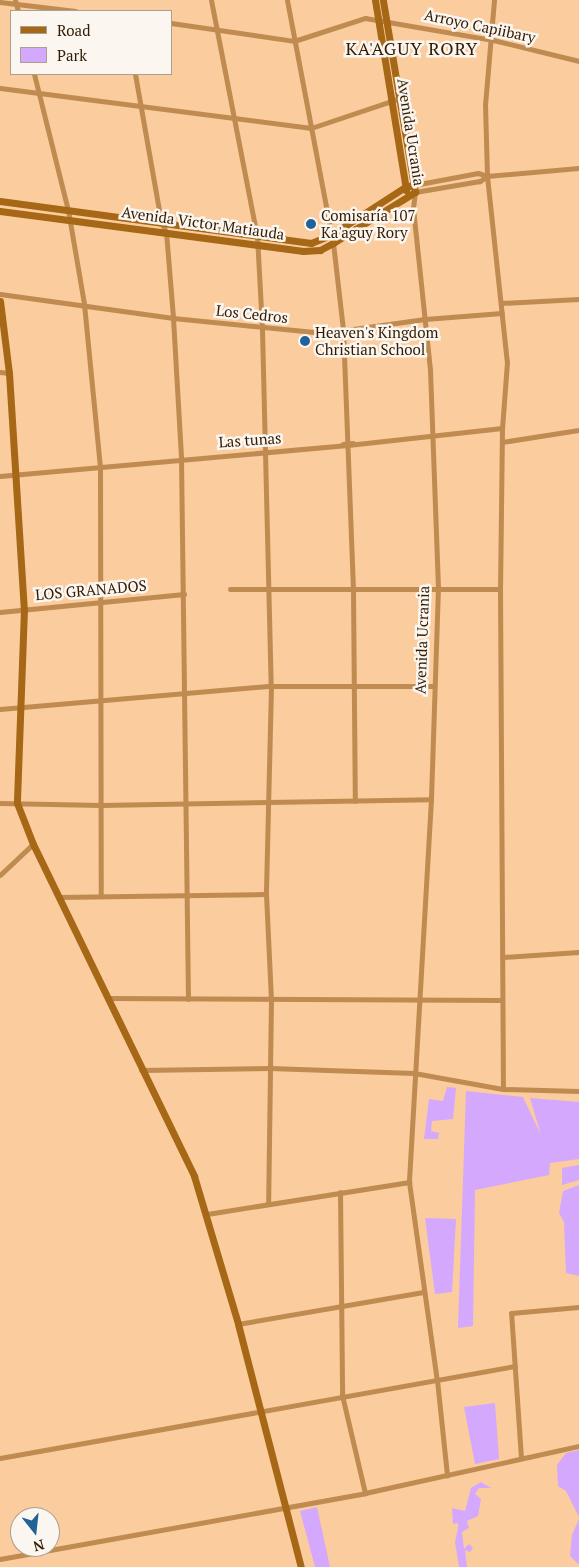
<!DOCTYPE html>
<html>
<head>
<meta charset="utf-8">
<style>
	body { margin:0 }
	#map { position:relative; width:579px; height:1567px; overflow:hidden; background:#fbcc9d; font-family:"PT Serif",serif }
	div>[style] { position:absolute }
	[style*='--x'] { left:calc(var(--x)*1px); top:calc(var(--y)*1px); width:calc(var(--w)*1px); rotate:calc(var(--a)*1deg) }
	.green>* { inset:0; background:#d4a8fd }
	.street>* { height:5px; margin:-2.5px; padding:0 2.5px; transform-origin:2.5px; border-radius:2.5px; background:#bf8b51 }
	.secondary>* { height:7px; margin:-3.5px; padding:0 3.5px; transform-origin:3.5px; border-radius:3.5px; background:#a66816 }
	.street-bridge>* { height:5px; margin:-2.5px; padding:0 2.5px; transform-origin:2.5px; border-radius:2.5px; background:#bf8b51 }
	.dots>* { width:14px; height:14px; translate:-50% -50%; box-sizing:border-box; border:2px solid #fcf6f0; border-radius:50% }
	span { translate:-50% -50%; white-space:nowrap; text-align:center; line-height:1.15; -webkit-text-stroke:5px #fcf6f0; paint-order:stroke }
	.street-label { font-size:15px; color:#311c03 }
	.poi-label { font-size:15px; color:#311c03 }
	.left { translate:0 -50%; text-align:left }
	.quarter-label { font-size:18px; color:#311c03; letter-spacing:1px }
	.legend { position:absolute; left:10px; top:10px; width:162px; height:65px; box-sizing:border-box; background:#fcf6f0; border:1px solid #ab9f91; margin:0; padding:6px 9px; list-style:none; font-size:15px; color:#311c03 }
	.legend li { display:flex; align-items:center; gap:10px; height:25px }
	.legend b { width:25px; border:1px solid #ab9f91 }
	.north { position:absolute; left:10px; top:1507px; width:50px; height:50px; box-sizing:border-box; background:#fcf6f0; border:1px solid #ab9f91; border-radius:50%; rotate:164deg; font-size:14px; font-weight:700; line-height:20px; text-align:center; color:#311c03 }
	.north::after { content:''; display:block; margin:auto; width:18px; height:22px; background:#216399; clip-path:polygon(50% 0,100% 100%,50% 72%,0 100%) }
</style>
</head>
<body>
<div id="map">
	<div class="green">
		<div style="clip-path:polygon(447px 1087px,456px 1088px,453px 1119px,432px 1121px,431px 1131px,439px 1133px,438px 1139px,424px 1139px,429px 1099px,443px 1101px)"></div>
		<div style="clip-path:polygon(466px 1091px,523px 1097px,541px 1135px,530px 1098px,579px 1102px,579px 1159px,550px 1163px,549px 1175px,475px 1190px,473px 1326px,458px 1328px)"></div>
		<div style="clip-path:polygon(579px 1165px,579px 1180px,562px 1185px,562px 1168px)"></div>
		<div style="clip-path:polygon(579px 1185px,579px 1276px,566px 1273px,564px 1222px,559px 1213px,563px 1191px)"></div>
		<div style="clip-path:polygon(425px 1218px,456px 1219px,452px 1292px,435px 1294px)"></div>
		<div style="clip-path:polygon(495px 1403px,499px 1459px,475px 1464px,464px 1407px)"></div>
		<div style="clip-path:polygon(579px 1450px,579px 1517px,566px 1491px,558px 1486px,557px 1465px,566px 1453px)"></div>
		<div style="clip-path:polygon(481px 1482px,491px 1488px,479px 1488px,475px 1494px,481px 1499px,478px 1516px,467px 1521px,469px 1528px,462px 1532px,464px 1549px,469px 1544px,473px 1548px,470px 1552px,465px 1550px,467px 1567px,459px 1567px,455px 1542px,458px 1528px,458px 1523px,453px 1524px,452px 1508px,465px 1511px,471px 1488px)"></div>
		<div style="clip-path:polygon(317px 1507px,330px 1567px,315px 1567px,300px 1511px)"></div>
		<div style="clip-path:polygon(579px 1519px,579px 1564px,578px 1564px,570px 1556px,572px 1535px)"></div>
	</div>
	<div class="street">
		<div style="--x:15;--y:0;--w:11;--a:75"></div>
		<div style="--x:211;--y:0;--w:240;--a:79"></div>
		<div style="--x:257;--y:236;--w:93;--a:86.9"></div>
		<div style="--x:262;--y:329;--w:357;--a:88.6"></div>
		<div style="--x:271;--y:686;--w:208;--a:91.4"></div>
		<div style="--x:266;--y:894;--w:105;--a:87.3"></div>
		<div style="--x:271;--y:999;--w:205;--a:90.8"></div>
		<div style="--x:287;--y:0;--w:247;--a:79.3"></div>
		<div style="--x:333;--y:243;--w:87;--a:83.4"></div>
		<div style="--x:343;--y:329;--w:261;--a:87.8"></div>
		<div style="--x:353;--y:590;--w:211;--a:89.5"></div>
		<div style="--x:494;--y:0;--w:104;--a:94.9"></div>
		<div style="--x:485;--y:104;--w:72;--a:88.4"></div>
		<div style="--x:487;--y:176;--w:187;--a:83.9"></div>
		<div style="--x:507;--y:362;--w:66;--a:94.3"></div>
		<div style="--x:502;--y:428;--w:161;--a:90.7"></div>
		<div style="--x:500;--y:589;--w:500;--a:89.66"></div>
		<div style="--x:0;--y:2;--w:76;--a:6.8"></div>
		<div style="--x:171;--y:23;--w:124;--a:8.3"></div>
		<div style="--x:294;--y:41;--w:75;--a:-17.9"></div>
		<div style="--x:365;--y:18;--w:130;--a:9.8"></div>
		<div style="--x:493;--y:40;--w:89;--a:13.7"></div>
		<div style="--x:34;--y:74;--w:140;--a:76"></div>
		<div style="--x:68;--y:210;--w:95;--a:80.3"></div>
		<div style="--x:84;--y:304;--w:163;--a:84.4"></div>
		<div style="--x:100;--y:466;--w:430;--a:89.9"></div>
		<div style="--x:135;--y:74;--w:150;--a:80"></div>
		<div style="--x:161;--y:222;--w:11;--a:63"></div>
		<div style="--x:166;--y:232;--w:86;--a:85.3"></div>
		<div style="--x:173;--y:318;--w:140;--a:86.7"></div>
		<div style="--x:181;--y:458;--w:541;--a:89.26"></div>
		<div style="--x:0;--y:88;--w:314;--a:7.3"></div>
		<div style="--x:311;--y:128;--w:94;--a:-18.6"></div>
		<div style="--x:487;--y:176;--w:92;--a:-5"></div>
		<div style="--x:414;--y:185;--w:65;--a:-10.6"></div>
		<div style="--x:478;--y:173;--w:9;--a:18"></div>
		<div style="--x:487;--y:176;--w:9;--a:144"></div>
		<div style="--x:480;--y:181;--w:66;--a:170.4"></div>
		<div style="--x:415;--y:192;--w:16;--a:97"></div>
		<div style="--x:413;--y:208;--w:163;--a:84"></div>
		<div style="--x:430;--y:370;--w:217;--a:87.9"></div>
		<div style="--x:438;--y:587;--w:212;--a:91.9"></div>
		<div style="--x:431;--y:799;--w:384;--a:93.3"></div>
		<div style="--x:409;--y:1182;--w:200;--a:82"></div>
		<div style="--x:437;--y:1380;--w:96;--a:84"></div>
		<div style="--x:0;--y:294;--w:175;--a:7.9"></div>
		<div style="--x:173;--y:318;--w:152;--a:5.7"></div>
		<div style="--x:324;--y:333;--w:102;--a:-7.9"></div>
		<div style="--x:425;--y:319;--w:77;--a:-4.5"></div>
		<div style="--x:501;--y:303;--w:78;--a:-2.9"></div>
		<div style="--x:0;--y:372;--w:9;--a:6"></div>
		<div style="--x:502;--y:442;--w:78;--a:-8.9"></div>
		<div style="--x:0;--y:476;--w:349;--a:-5.1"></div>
		<div style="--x:348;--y:445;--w:155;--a:-6.3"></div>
		<div style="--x:230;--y:589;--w:270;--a:0"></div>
		<div style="--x:0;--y:612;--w:185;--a:-5.6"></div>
		<div style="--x:0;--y:709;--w:272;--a:-4.9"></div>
		<div style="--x:271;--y:686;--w:163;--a:0"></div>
		<div style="--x:0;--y:803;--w:101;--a:1.1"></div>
		<div style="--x:101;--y:805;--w:330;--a:-1"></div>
		<div style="--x:0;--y:875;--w:45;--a:-43.2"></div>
		<div style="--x:58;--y:897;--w:208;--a:-0.8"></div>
		<div style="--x:502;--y:957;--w:77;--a:-3.7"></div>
		<div style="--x:107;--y:998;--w:395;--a:0.3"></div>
		<div style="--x:141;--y:1070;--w:129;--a:-0.9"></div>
		<div style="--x:270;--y:1068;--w:144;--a:2"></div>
		<div style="--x:414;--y:1073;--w:90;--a:10.2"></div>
		<div style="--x:503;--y:1089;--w:76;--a:1.5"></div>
		<div style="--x:340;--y:1192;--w:203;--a:89.4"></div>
		<div style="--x:342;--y:1395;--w:101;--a:76.8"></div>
		<div style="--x:207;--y:1214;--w:205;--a:-9"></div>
		<div style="--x:238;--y:1324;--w:188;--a:-9.8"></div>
		<div style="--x:0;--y:1458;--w:523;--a:-10.13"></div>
		<div style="--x:521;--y:1458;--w:145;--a:-93.9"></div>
		<div style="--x:511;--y:1313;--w:68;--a:-5"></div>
		<div style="--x:0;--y:1559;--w:371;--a:-10.2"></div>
		<div style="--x:365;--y:1493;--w:219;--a:-12.4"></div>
	</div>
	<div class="secondary">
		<div style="--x:375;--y:0;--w:193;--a:80.7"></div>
		<div style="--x:0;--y:201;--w:314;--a:7.7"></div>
		<div style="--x:311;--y:243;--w:22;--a:-22"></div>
		<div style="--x:331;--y:235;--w:88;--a:-33"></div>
		<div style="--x:405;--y:187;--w:9;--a:-13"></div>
		<div style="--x:0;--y:211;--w:306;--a:7.5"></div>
		<div style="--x:303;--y:251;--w:17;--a:-3"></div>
		<div style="--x:320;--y:250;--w:15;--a:-28"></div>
		<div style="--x:333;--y:243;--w:97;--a:-31.9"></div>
		<div style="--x:415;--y:192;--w:195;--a:-99.5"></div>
		<div style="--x:0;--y:301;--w:73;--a:82.9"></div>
		<div style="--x:9;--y:373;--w:236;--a:86.4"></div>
		<div style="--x:24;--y:609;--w:194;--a:92.1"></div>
		<div style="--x:17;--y:803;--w:44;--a:68.7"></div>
		<div style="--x:33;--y:844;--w:369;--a:64.1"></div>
		<div style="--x:194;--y:1176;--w:154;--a:73.4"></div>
		<div style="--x:238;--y:1324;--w:251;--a:75.5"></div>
	</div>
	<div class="street-bridge">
		<div style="--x:343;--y:444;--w:10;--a:-6"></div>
	</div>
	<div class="dots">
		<div style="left:311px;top:224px;background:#216399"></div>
		<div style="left:305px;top:341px;background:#216399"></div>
	</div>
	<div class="street-label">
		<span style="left:480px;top:26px;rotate:12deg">Arroyo Capiibary</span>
		<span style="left:411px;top:132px;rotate:81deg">Avenida Ucrania</span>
		<span style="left:203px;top:223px;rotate:8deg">Avenida Victor Matiauda</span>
		<span style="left:252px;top:314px;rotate:6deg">Los Cedros</span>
		<span style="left:250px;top:440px;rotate:-4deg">Las tunas</span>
		<span style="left:91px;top:590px;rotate:-5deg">LOS GRANADOS</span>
		<span style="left:422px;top:640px;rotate:-88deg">Avenida Ucrania</span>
	</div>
	<div class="poi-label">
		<span class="left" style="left:321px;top:224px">Comisaría 107<br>Ka'aguy Rory</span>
		<span class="left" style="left:315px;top:341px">Heaven's Kingdom<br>Christian School</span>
	</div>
	<div class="quarter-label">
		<span style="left:412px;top:48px">KA'AGUY RORY</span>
	</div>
	<ul class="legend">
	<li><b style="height:6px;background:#a66816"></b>Road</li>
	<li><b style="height:14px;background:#d4a8fd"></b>Park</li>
	</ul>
	<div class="north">N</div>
</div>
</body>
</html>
